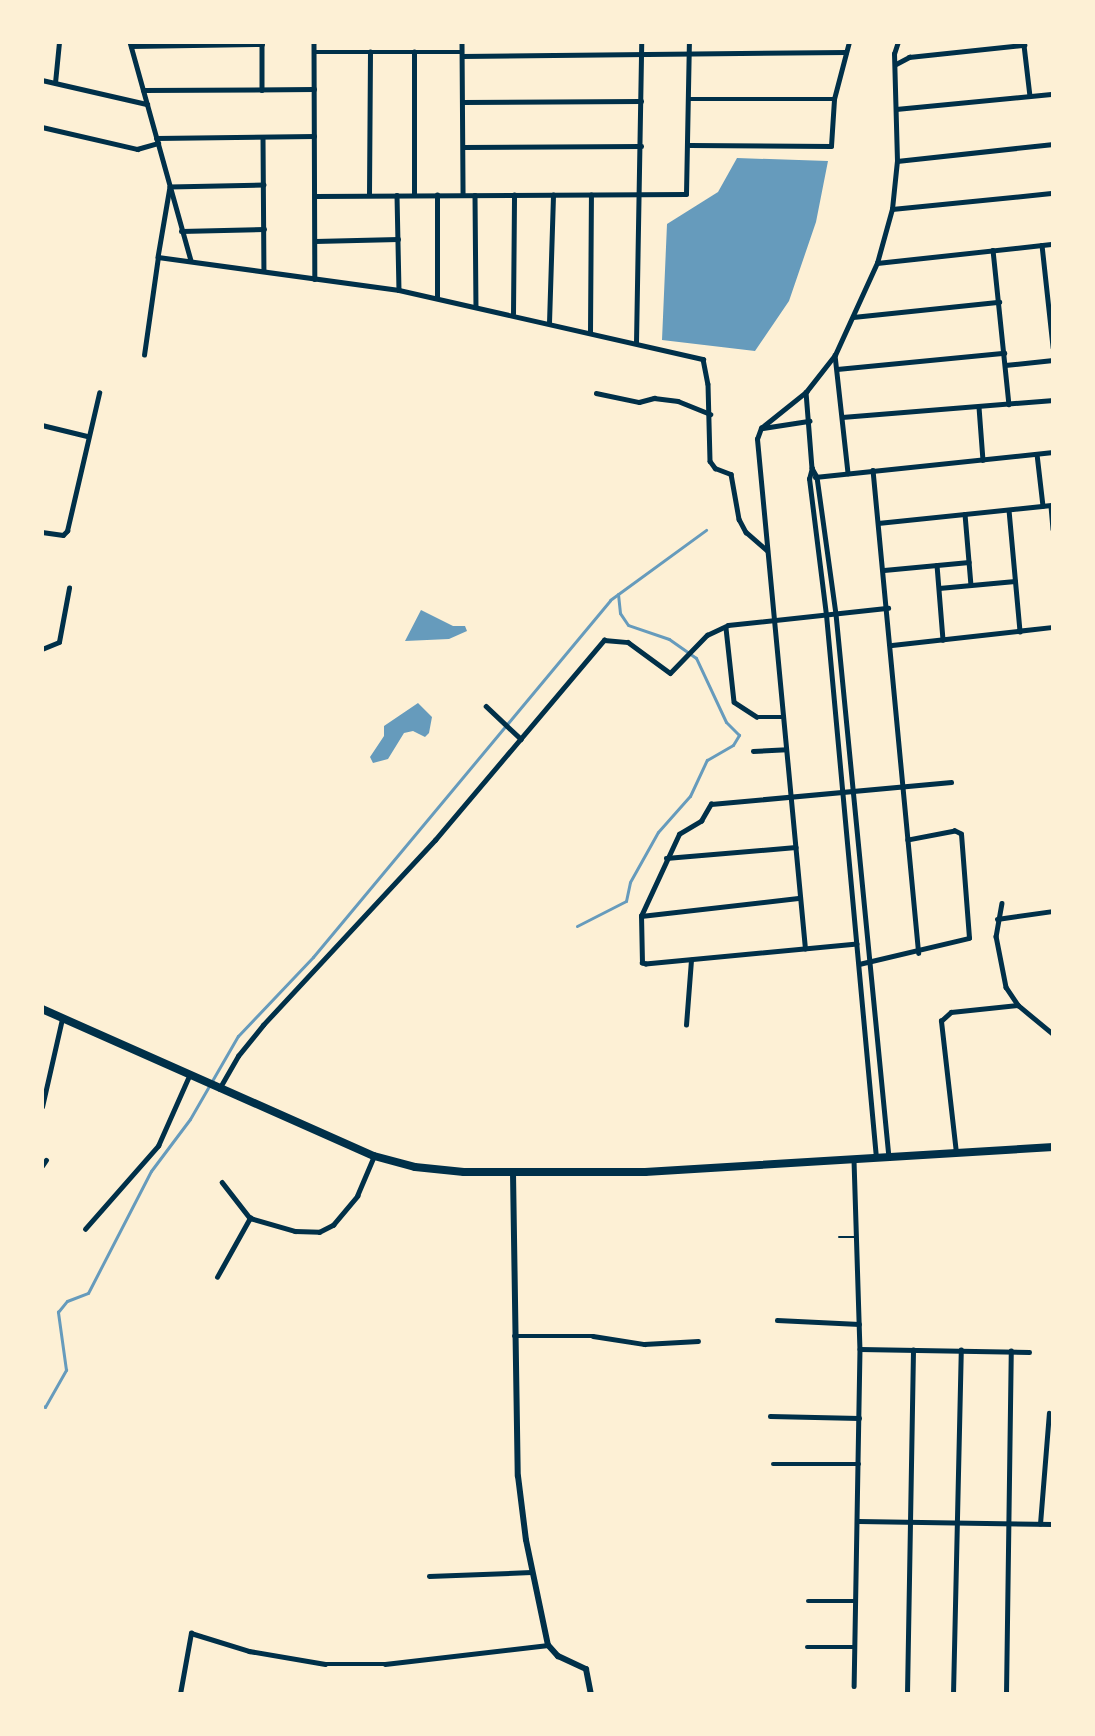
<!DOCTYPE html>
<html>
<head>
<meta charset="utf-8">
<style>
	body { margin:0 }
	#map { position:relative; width:1095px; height:1736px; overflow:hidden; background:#fdf0d5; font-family:Montserrat,sans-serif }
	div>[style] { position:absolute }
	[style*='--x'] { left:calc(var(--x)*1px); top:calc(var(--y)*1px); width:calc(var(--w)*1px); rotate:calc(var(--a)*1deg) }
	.water>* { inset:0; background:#669bbc }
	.stream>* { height:3px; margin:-1.5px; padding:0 1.5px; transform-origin:1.5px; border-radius:1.5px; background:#669bbc }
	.service>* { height:2px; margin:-1px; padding:0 1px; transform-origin:1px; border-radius:1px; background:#003049 }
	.minor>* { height:4.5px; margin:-2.25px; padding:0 2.25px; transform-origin:2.25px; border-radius:2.25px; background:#003049 }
	.tertiary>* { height:6px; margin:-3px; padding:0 3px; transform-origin:3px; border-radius:3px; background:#003049 }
	.primary>* { height:8px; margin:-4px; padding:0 4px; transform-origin:4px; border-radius:4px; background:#003049 }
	span { translate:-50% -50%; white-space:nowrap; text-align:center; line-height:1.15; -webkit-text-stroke:4.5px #fdf0d5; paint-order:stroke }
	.frame { position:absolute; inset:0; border:44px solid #fdf0d5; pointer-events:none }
</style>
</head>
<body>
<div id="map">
	<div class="water">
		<div style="clip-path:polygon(737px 158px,828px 161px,816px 222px,789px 301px,755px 351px,662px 340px,667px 224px,718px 192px)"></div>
		<div style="clip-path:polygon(421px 610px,453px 626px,465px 626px,467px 631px,449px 639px,405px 641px)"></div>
		<div style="clip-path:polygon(418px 703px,432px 717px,429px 733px,425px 737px,413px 731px,404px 733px,388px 759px,373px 763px,370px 757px,384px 736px,384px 726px)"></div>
	</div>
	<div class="stream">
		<div style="--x:577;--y:926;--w:55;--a:-27"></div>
		<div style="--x:626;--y:901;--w:19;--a:-78"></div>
		<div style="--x:630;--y:882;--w:57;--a:-60.8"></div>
		<div style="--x:658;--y:832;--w:48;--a:-48.4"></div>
		<div style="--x:690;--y:796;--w:40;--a:-65"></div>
		<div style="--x:707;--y:760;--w:30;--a:-30"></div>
		<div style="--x:733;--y:745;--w:12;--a:-59"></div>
		<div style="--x:739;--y:735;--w:18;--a:-135"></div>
		<div style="--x:726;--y:722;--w:71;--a:-115.1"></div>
		<div style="--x:696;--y:658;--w:33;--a:-145"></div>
		<div style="--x:669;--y:639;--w:43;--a:-161.1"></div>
		<div style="--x:628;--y:625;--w:14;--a:-124"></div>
		<div style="--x:620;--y:613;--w:19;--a:-96"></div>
		<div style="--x:42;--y:1406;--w:3;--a:18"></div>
		<div style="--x:45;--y:1407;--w:43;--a:-60.4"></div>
		<div style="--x:66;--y:1370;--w:59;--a:-97.9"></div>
		<div style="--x:58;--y:1312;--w:14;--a:-51"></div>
		<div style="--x:67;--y:1301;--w:22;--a:-21"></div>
		<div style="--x:88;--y:1293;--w:137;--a:-62.7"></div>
		<div style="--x:151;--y:1171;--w:65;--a:-53.1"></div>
		<div style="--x:190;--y:1119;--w:96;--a:-60"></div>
		<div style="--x:238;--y:1036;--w:109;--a:-46.5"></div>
		<div style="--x:313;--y:957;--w:464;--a:-50.2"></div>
		<div style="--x:610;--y:600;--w:119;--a:-36.1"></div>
	</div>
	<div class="service">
		<div style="--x:839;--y:1237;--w:17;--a:0"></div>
	</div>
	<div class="minor">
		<div style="--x:130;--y:42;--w:226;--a:74.4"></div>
		<div style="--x:262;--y:42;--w:48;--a:90"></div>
		<div style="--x:314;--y:42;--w:237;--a:89.8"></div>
		<div style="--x:462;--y:42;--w:153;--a:89.6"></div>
		<div style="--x:1024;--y:45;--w:51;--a:83.3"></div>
		<div style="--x:131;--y:46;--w:131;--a:-0.9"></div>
		<div style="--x:314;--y:52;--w:148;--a:0"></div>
		<div style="--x:462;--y:56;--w:384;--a:-0.6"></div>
		<div style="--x:896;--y:64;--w:15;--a:-28"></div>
		<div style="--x:909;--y:57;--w:116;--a:-6"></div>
		<div style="--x:42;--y:80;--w:108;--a:12.9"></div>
		<div style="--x:55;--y:83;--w:41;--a:-84.4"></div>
		<div style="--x:143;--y:90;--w:171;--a:-0.3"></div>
		<div style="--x:689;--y:99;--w:145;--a:0"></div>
		<div style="--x:462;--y:102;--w:179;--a:-0.3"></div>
		<div style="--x:896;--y:109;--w:158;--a:-5.5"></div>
		<div style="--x:42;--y:127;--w:98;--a:13"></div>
		<div style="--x:137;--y:149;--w:22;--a:-16"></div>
		<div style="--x:263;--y:137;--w:134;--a:89.6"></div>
		<div style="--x:156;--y:138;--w:158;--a:-0.7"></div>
		<div style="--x:690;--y:145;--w:141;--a:0.4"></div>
		<div style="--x:831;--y:146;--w:47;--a:-86.3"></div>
		<div style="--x:834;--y:99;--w:59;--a:-75.3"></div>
		<div style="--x:463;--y:147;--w:178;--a:-0.3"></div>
		<div style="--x:897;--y:161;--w:157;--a:-6.2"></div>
		<div style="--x:264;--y:185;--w:94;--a:178.8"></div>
		<div style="--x:170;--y:187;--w:71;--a:99.7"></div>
		<div style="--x:158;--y:257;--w:243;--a:7.8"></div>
		<div style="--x:399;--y:290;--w:312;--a:12.8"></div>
		<div style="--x:703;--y:359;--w:25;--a:79"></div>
		<div style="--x:708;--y:384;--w:77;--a:88.5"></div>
		<div style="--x:710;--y:461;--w:9;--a:54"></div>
		<div style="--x:715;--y:468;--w:17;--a:21"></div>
		<div style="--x:731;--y:474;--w:46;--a:79.9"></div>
		<div style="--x:739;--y:519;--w:15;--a:62"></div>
		<div style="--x:746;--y:532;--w:28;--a:41"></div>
		<div style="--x:369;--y:195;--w:143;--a:-89.6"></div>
		<div style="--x:397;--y:195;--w:95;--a:88.8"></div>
		<div style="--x:414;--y:195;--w:143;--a:-90"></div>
		<div style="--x:475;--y:195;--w:111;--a:89.5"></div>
		<div style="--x:315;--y:196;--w:371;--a:-0.3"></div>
		<div style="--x:686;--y:194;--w:152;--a:-88.9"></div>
		<div style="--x:892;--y:209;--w:162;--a:-5.7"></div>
		<div style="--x:181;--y:231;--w:83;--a:-1.4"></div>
		<div style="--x:315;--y:241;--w:83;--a:-1.4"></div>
		<div style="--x:1042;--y:245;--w:103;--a:83.8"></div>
		<div style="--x:993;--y:250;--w:155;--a:84.1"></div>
		<div style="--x:877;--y:263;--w:177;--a:-6.2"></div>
		<div style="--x:437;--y:298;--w:103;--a:-90"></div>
		<div style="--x:513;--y:314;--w:119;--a:-89.5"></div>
		<div style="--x:853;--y:317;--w:147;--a:-5.9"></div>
		<div style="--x:549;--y:323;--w:128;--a:-88.2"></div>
		<div style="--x:590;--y:332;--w:137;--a:-89.6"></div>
		<div style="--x:636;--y:343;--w:301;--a:-89"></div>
		<div style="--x:144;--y:355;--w:99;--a:-81.9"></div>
		<div style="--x:835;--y:355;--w:119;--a:83.7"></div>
		<div style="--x:1005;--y:365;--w:48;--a:-5.9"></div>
		<div style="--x:837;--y:369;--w:168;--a:-5.5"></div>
		<div style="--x:806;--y:392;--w:76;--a:85.5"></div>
		<div style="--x:596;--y:393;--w:44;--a:11.8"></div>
		<div style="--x:639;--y:402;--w:16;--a:-15"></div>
		<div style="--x:654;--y:398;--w:24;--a:7"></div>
		<div style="--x:678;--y:401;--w:35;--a:22"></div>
		<div style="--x:979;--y:407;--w:53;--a:85.7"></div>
		<div style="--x:842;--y:417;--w:212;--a:-4.6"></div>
		<div style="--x:42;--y:425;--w:46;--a:13.7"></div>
		<div style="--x:763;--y:428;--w:47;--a:-8.7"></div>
		<div style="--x:1037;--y:454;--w:52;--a:83.4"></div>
		<div style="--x:873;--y:470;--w:485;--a:84.6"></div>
		<div style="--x:815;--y:477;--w:239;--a:-6"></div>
		<div style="--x:1051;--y:506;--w:23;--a:85"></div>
		<div style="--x:1009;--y:510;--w:122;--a:84.8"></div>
		<div style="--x:965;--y:514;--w:71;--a:85.2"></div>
		<div style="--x:878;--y:523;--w:176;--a:-5.9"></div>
		<div style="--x:42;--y:532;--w:21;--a:8"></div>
		<div style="--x:63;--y:535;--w:6;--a:-45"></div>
		<div style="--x:67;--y:531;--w:142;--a:-76.9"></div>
		<div style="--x:937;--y:565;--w:75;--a:85.4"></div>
		<div style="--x:884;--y:570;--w:85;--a:-5.4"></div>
		<div style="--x:939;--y:588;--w:76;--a:-5.3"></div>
		<div style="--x:726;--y:628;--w:74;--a:83.8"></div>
		<div style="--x:734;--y:702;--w:27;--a:33"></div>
		<div style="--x:757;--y:717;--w:26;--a:0"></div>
		<div style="--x:892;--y:645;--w:162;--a:-6.4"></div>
		<div style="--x:42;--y:649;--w:18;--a:-22"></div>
		<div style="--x:59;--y:642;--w:55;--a:-79.5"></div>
		<div style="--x:486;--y:706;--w:48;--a:43.3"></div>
		<div style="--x:753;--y:751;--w:33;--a:-3"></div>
		<div style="--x:666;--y:858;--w:130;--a:-4.8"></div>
		<div style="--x:1002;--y:903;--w:34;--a:100"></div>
		<div style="--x:996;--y:936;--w:52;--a:78.9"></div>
		<div style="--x:1006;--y:987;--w:22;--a:56"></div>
		<div style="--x:1018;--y:1005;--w:45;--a:39.6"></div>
		<div style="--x:641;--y:916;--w:160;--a:-6.5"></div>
		<div style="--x:997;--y:919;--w:57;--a:-8.1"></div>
		<div style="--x:857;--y:944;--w:212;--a:174.6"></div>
		<div style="--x:646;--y:964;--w:4;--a:-166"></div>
		<div style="--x:642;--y:963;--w:47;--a:-91.2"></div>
		<div style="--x:641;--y:916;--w:90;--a:-65.1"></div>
		<div style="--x:679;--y:834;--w:26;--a:-31"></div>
		<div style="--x:701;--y:821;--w:20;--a:-60"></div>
		<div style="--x:711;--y:804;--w:241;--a:-5.2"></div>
		<div style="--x:805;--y:949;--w:512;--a:-95.38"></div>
		<div style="--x:757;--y:439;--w:12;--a:-70"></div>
		<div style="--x:761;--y:428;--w:58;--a:-38.7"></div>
		<div style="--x:806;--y:392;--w:47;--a:-51.9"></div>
		<div style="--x:835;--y:355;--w:101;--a:-65.5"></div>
		<div style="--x:877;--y:263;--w:56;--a:-74.5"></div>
		<div style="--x:892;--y:209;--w:48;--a:-84.1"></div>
		<div style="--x:897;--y:161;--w:107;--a:-91.6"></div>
		<div style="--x:894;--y:54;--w:13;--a:-72"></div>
		<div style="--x:859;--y:964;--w:113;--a:-13.3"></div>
		<div style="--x:969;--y:938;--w:104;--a:-94.4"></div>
		<div style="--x:961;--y:834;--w:7;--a:-153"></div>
		<div style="--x:955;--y:831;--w:48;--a:169.2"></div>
		<div style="--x:686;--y:1025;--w:65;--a:-85.6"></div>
		<div style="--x:219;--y:1089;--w:38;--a:-60"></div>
		<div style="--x:238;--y:1056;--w:40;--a:-51"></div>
		<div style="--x:263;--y:1025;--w:253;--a:-47.1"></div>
		<div style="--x:435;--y:840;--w:262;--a:-49.8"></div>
		<div style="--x:604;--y:640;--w:24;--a:5"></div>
		<div style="--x:628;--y:642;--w:52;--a:36.4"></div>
		<div style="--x:670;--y:673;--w:53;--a:-45.8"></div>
		<div style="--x:707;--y:635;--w:23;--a:-25"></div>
		<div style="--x:728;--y:625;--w:161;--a:-6.1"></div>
		<div style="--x:42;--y:1107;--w:90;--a:-77.2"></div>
		<div style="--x:956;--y:1153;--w:133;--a:-96.5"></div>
		<div style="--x:941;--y:1021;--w:13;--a:-42"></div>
		<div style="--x:951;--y:1012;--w:67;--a:-6"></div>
		<div style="--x:876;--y:1158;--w:545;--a:-95.26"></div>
		<div style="--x:826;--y:615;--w:137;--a:-97.1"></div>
		<div style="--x:809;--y:479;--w:11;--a:-75"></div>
		<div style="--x:812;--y:468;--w:10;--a:61"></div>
		<div style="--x:817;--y:477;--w:138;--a:82.1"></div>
		<div style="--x:836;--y:614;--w:546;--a:84.43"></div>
		<div style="--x:854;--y:1160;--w:189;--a:88.2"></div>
		<div style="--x:860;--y:1349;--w:337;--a:91"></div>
		<div style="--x:42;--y:1166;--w:7;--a:-56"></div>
		<div style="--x:222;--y:1182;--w:46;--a:52.1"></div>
		<div style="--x:250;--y:1218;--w:47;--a:16.1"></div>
		<div style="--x:295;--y:1231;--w:24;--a:2"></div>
		<div style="--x:319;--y:1232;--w:16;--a:-27"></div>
		<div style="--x:333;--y:1225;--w:38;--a:-50"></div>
		<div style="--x:357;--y:1196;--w:43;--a:-67"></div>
		<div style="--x:85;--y:1229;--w:111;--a:-48.7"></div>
		<div style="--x:158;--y:1146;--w:77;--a:-66.1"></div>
		<div style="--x:217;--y:1277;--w:68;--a:-60.8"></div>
		<div style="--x:777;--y:1320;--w:82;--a:2.8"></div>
		<div style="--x:514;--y:1336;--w:79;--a:0"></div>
		<div style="--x:593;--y:1336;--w:52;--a:8.9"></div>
		<div style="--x:644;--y:1344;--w:54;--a:-3.2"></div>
		<div style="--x:860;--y:1349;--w:169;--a:1"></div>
		<div style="--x:770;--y:1416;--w:89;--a:1.3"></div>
		<div style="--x:773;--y:1464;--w:86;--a:0"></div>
		<div style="--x:858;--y:1521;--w:195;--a:0.9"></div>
		<div style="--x:1040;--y:1524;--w:111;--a:-85.4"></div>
		<div style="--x:429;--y:1576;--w:102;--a:-2.2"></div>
		<div style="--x:808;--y:1601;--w:48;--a:0"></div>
		<div style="--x:807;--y:1647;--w:48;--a:0"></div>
		<div style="--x:180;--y:1694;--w:62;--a:-79.8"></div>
		<div style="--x:191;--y:1633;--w:61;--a:17.2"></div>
		<div style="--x:249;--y:1651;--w:77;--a:9.7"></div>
		<div style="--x:325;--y:1664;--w:60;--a:0"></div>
		<div style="--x:385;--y:1664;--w:164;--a:-6.6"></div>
		<div style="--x:907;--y:1694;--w:344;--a:-89"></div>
		<div style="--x:953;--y:1694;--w:344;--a:-88.7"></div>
		<div style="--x:1006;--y:1694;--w:343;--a:-89.2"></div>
	</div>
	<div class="tertiary">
		<div style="--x:513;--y:1173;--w:303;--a:89.1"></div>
		<div style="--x:518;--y:1476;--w:64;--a:82.9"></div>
		<div style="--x:526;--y:1540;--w:107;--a:78.2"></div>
		<div style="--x:548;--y:1645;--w:15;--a:48"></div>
		<div style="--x:558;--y:1656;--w:31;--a:25"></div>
		<div style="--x:586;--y:1669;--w:25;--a:79"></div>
	</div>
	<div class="primary">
		<div style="--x:42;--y:1009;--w:363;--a:23.9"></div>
		<div style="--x:374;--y:1156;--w:42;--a:15"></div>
		<div style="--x:415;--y:1167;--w:49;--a:5.8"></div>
		<div style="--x:464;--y:1172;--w:181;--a:0"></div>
		<div style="--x:645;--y:1172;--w:409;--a:-3.5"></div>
	</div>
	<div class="frame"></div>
</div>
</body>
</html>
